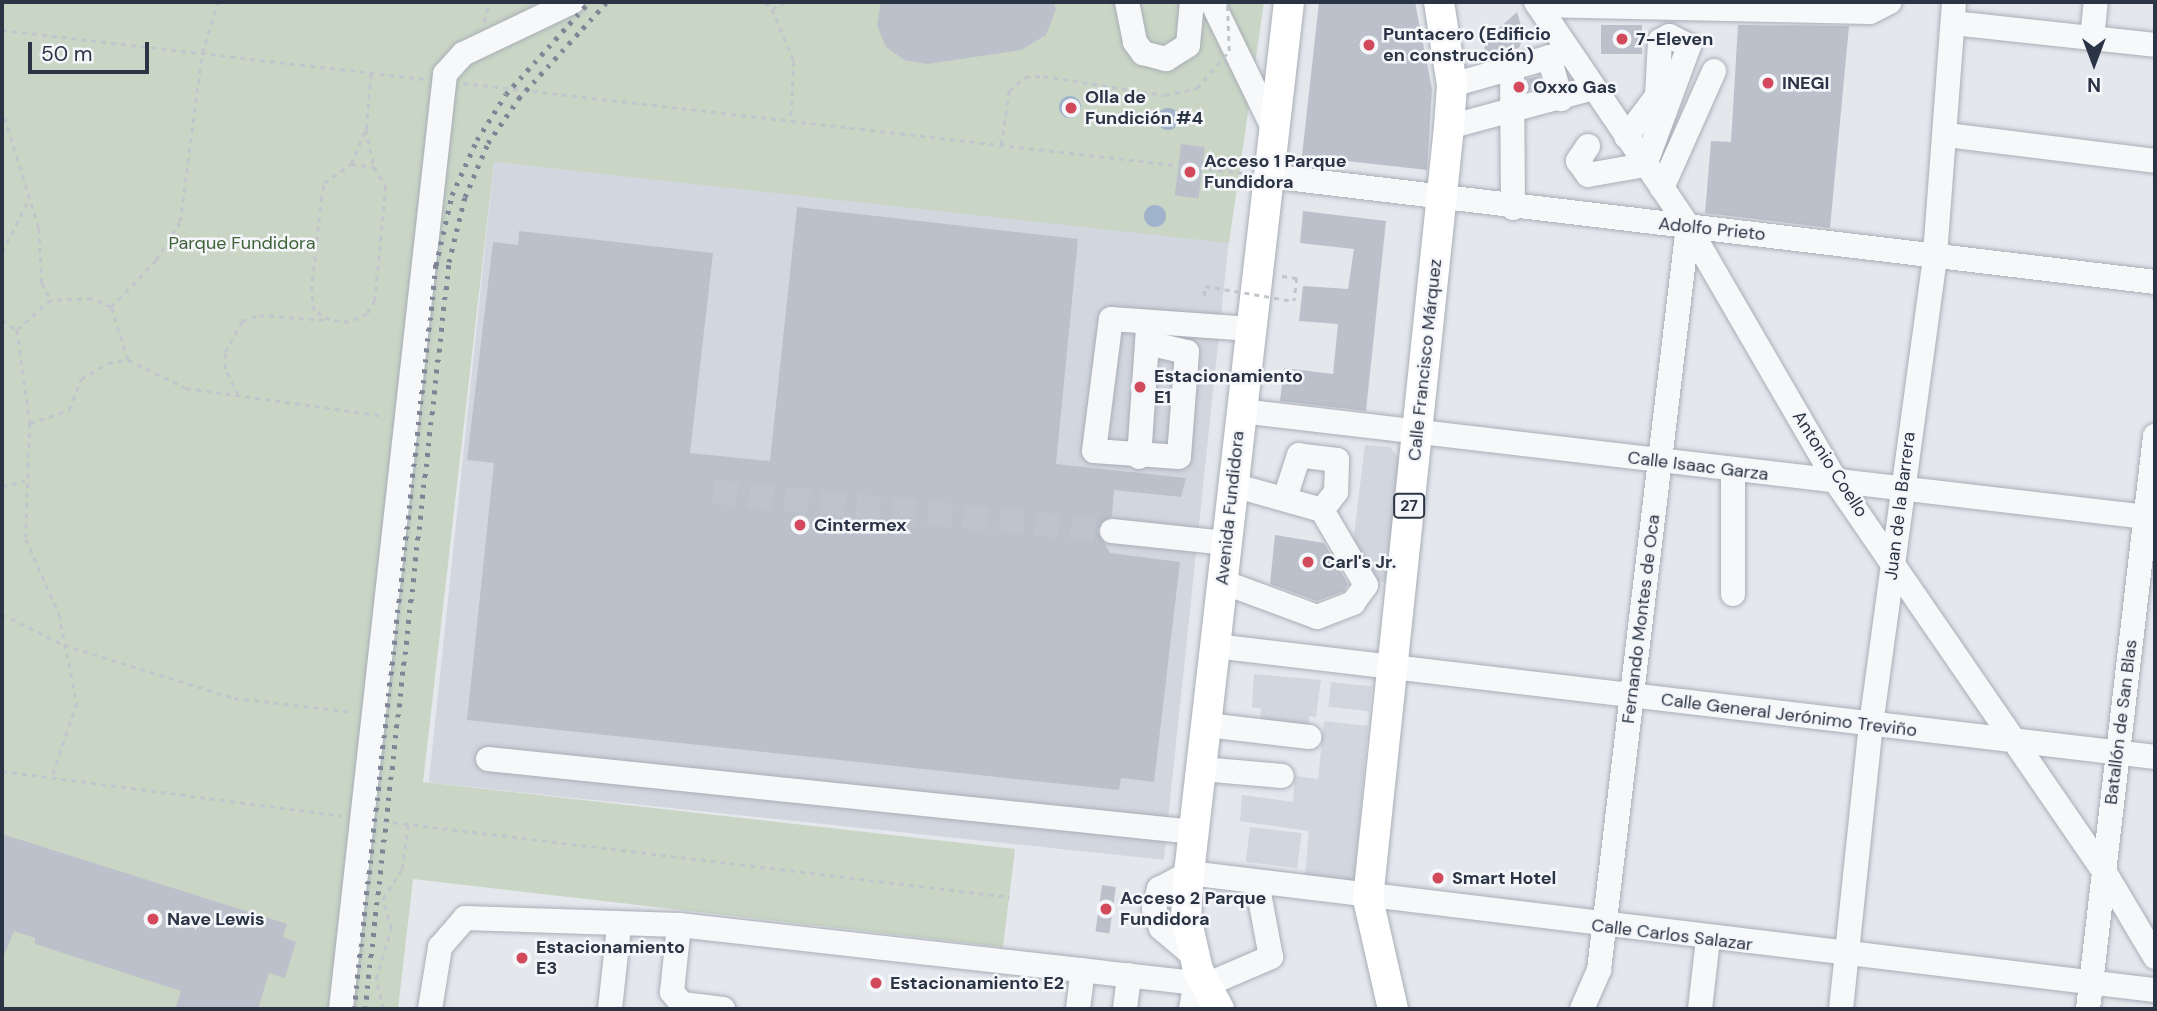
<!DOCTYPE html>
<html>
<head>
<meta charset="utf-8">
<style>
	body { margin:0 }
	#map { position:relative; width:2157px; height:1011px; overflow:hidden; background:#e4e7ec; font-family:"DM Sans",sans-serif }
	div>[style] { position:absolute }
	[style*='--x'] { left:calc(var(--x)*1px); top:calc(var(--y)*1px); width:calc(var(--w)*1px); rotate:calc(var(--a)*1deg) }
	.built>* { inset:0; background:#d2d6de; transform-origin:0 0 }
	.green>* { inset:0; background:#c9d6c5 }
	.water>* { inset:0; background:#9fb4cc }
	.round { border-radius:50% }
	.building>* { inset:0; background:#bbc0ca; transform-origin:0 0 }
	.minor-tunnel>* { height:24px; margin-top:-12px; transform-origin:0; background:repeating-linear-gradient(90deg,#bfc3cb 0 24px,transparent 0 36px) }
	.path>* { height:2.5px; margin-top:-1.25px; transform-origin:0; background:repeating-linear-gradient(90deg,#c2c5cb 0 5px,transparent 0 10px) }
	.roads { filter:drop-shadow(0 0 2px #a9aeb7) drop-shadow(0 0 2px #a9aeb7) }
	.minor>* { height:24px; margin:-12px; padding:0 12px; transform-origin:12px; border-radius:12px; background:#f7f8fa }
	.major>* { height:30px; margin:-15px; padding:0 15px; transform-origin:15px; border-radius:15px; background:#fff }
	.rail>* { height:5px; margin-top:-2.5px; transform-origin:0; background:repeating-linear-gradient(90deg,#7d8696 0 3.5px,transparent 0 10.5px) }
	.path-bridge>* { height:2.5px; margin-top:-1.25px; transform-origin:0; background:repeating-linear-gradient(90deg,#c2c5cb 0 5px,transparent 0 10px) }
	.dots>* { width:19px; height:19px; translate:-50% -50%; box-sizing:border-box; border:4px solid #f4f6f9; border-radius:50% }
	span { translate:-50% -50%; white-space:nowrap; text-align:center; line-height:1.15; -webkit-text-stroke:5px #f4f6f9; paint-order:stroke }
	.shield-label span { padding:2px 5px; background:#f4f6f9; border:2px solid; border-radius:5px; -webkit-text-stroke-width:0 }
	.shield-label { font-size:16px; color:#2b3445; font-weight:700 }
	.poi-label { font-size:18px; color:#2b3445; font-weight:700 }
	.left { translate:0 -50%; text-align:left }
	.street-label { font-size:18px; color:#2b3445 }
	.park-label { font-size:18px; color:#3f6138 }
	.frame { position:absolute; inset:0; border:4px solid #2b3445; pointer-events:none }
	.north { position:absolute; left:2059px; top:28px; width:70px; height:70px; -webkit-text-stroke:5px #f4f6f9; paint-order:stroke; rotate:180deg; font-size:19px; font-weight:700; line-height:28px; text-align:center; color:#2b3445 }
	.north::after { content:''; display:block; margin:auto; width:24px; height:32px; background:#2b3445; clip-path:polygon(50% 0,100% 100%,50% 72%,0 100%) }
	.scale { position:absolute; left:28px; top:42px; width:121px; height:32px; box-sizing:border-box; border:4px solid #2b3445; border-top:0; padding-left:9px; font-size:21px; line-height:24px; white-space:nowrap; color:#2b3445; -webkit-text-stroke:5px #f4f6f9; paint-order:stroke }
</style>
</head>
<body>
<div id="map">
	<div class="built">
		<div style="left:494px;top:162px;width:739px;height:624px;rotate:6deg"></div>
		<div style="clip-path:polygon(1365px 445px,1390px 447px,1402px 462px,1387px 582px,1372px 581px,1353px 544px)"></div>
		<div style="clip-path:polygon(1254px 674px,1321px 680px,1316px 717px,1309px 716px,1308px 728px,1260px 722px,1261px 709px,1252px 707px)"></div>
		<div style="left:1331px;top:682px;width:41px;height:25px;rotate:6deg"></div>
		<div style="clip-path:polygon(1324px 721px,1368px 726px,1354px 882px,1305px 876px,1309px 831px,1240px 821px,1242px 795px,1293px 802px,1295px 776px,1318px 779px)"></div>
		<div style="left:1250px;top:827px;width:52px;height:35px;rotate:7deg"></div>
	</div>
	<div class="green">
		<div style="clip-path:polygon(2px 2px,1264px 2px,1229px 243px,494px 162px,423px 782px,1015px 849px,1003px 947px,413px 879px,398px 1009px,2px 1009px)"></div>
	</div>
	<div class="water">
		<div class="round" style="left:1059px;top:96px;width:22px;height:22px"></div>
		<div class="round" style="left:1157px;top:108px;width:22px;height:22px"></div>
		<div class="round" style="left:1144px;top:205px;width:22px;height:22px"></div>
	</div>
	<div class="building">
		<div style="clip-path:polygon(881px 2px,1053px 2px,1056px 9px,1046px 35px,1021px 50px,927px 64px,904px 60px,886px 47px,877px 25px)"></div>
		<div style="clip-path:polygon(1319px 2px,1415px 2px,1432px 89px,1427px 170px,1302px 156px)"></div>
		<div style="clip-path:polygon(1517px 12px,1524px 35px,1519px 48px,1483px 58px,1486px 40px)"></div>
		<div style="left:1601px;top:25px;width:41px;height:29px"></div>
		<div style="clip-path:polygon(1738px 25px,1849px 26px,1830px 228px,1705px 213px,1711px 141px,1731px 142px)"></div>
		<div style="clip-path:polygon(1539px 76px,1542px 87px,1527px 91px,1527px 79px)"></div>
		<div style="left:1181px;top:144px;width:24px;height:52px;rotate:7deg"></div>
		<div style="clip-path:polygon(797px 207px,1078px 239px,1056px 464px,1186px 478px,1181px 497px,1114px 490px,1112px 516px,1097px 530px,1110px 553px,1180px 562px,1154px 782px,1121px 778px,1119px 790px,467px 720px,494px 463px,467px 460px,493px 242px,518px 245px,519px 231px,713px 253px,690px 453px,770px 461px)"></div>
		<div style="clip-path:polygon(1303px 211px,1386px 221px,1366px 411px,1280px 401px,1284px 368px,1333px 374px,1338px 324px,1299px 321px,1303px 286px,1348px 289px,1354px 249px,1300px 243px)"></div>
		<div style="clip-path:polygon(1275px 535px,1324px 543px,1348px 584px,1344px 591px,1317px 601px,1270px 584px)"></div>
		<div style="clip-path:polygon(2px 834px,287px 924px,283px 937px,296px 942px,285px 978px,269px 973px,258px 1009px,175px 1009px,181px 991px,35px 944px,35px 938px,14px 931px,2px 960px)"></div>
		<div style="left:1102px;top:885px;width:14px;height:47px;rotate:8deg"></div>
	</div>
	<div class="minor-tunnel">
		<div style="--x:713;--y:492;--w:401;--a:5.6"></div>
	</div>
	<div class="path">
		<div style="--x:765;--y:2;--w:10;--a:45"></div>
		<div style="--x:772;--y:9;--w:16;--a:-27"></div>
		<div style="--x:772;--y:9;--w:56;--a:67.1"></div>
		<div style="--x:794;--y:61;--w:60;--a:92.9"></div>
		<div style="--x:484;--y:22;--w:21;--a:-76"></div>
		<div style="--x:2;--y:30;--w:426;--a:6.6"></div>
		<div style="--x:463;--y:83;--w:787;--a:6.57"></div>
		<div style="--x:2;--y:108;--w:126;--a:72.9"></div>
		<div style="--x:39;--y:228;--w:55;--a:86.9"></div>
		<div style="--x:42;--y:283;--w:19;--a:62"></div>
		<div style="--x:366;--y:129;--w:39;--a:78"></div>
		<div style="--x:374;--y:167;--w:22;--a:58"></div>
		<div style="--x:386;--y:186;--w:115;--a:95.5"></div>
		<div style="--x:375;--y:300;--w:16;--a:120"></div>
		<div style="--x:367;--y:314;--w:20;--a:156"></div>
		<div style="--x:349;--y:322;--w:19;--a:-174"></div>
		<div style="--x:330;--y:320;--w:18;--a:-151"></div>
		<div style="--x:314;--y:311;--w:20;--a:-99"></div>
		<div style="--x:311;--y:291;--w:92;--a:-83.7"></div>
		<div style="--x:321;--y:200;--w:17;--a:-80"></div>
		<div style="--x:324;--y:183;--w:33;--a:-35"></div>
		<div style="--x:351;--y:164;--w:38;--a:-67"></div>
		<div style="--x:366;--y:129;--w:56;--a:-84.9"></div>
		<div style="--x:1001;--y:145;--w:55;--a:-81.6"></div>
		<div style="--x:351;--y:164;--w:23;--a:7"></div>
		<div style="--x:2;--y:252;--w:59;--a:-63"></div>
		<div style="--x:1282;--y:276;--w:15;--a:8"></div>
		<div style="--x:1297;--y:278;--w:23;--a:97"></div>
		<div style="--x:1204;--y:296;--w:10;--a:-84"></div>
		<div style="--x:111;--y:307;--w:65;--a:-46.2"></div>
		<div style="--x:156;--y:260;--w:45;--a:-57.7"></div>
		<div style="--x:180;--y:222;--w:170;--a:-82.6"></div>
		<div style="--x:202;--y:53;--w:53;--a:-72.6"></div>
		<div style="--x:2;--y:320;--w:18;--a:34"></div>
		<div style="--x:17;--y:330;--w:94;--a:82"></div>
		<div style="--x:30;--y:423;--w:41;--a:-18.4"></div>
		<div style="--x:69;--y:410;--w:33;--a:-69"></div>
		<div style="--x:81;--y:379;--w:31;--a:-31"></div>
		<div style="--x:108;--y:363;--w:20;--a:-9"></div>
		<div style="--x:128;--y:360;--w:56;--a:-107.8"></div>
		<div style="--x:111;--y:307;--w:21;--a:-157"></div>
		<div style="--x:92;--y:299;--w:41;--a:178.6"></div>
		<div style="--x:51;--y:300;--w:45;--a:138.6"></div>
		<div style="--x:128;--y:360;--w:64;--a:25.8"></div>
		<div style="--x:186;--y:388;--w:201;--a:8"></div>
		<div style="--x:238;--y:395;--w:29;--a:-117"></div>
		<div style="--x:225;--y:369;--w:17;--a:-90"></div>
		<div style="--x:225;--y:352;--w:35;--a:-61"></div>
		<div style="--x:242;--y:321;--w:18;--a:-19"></div>
		<div style="--x:259;--y:315;--w:68;--a:4.2"></div>
		<div style="--x:30;--y:423;--w:116;--a:92"></div>
		<div style="--x:26;--y:539;--w:82;--a:66.3"></div>
		<div style="--x:59;--y:614;--w:91;--a:78.6"></div>
		<div style="--x:77;--y:703;--w:78;--a:108.7"></div>
		<div style="--x:2;--y:486;--w:23;--a:-13"></div>
		<div style="--x:2;--y:614;--w:69;--a:26.6"></div>
		<div style="--x:64;--y:645;--w:178;--a:17.3"></div>
		<div style="--x:234;--y:698;--w:120;--a:6.7"></div>
		<div style="--x:2;--y:771;--w:343;--a:7.5"></div>
		<div style="--x:383;--y:821;--w:631;--a:6.92"></div>
		<div style="--x:383;--y:1009;--w:31;--a:-103"></div>
		<div style="--x:376;--y:979;--w:52;--a:-73.3"></div>
		<div style="--x:391;--y:929;--w:31;--a:-105"></div>
		<div style="--x:383;--y:899;--w:36;--a:-58"></div>
		<div style="--x:402;--y:869;--w:44;--a:-82.2"></div>
	</div>
	<div class="roads">
		<div class="minor">
			<div style="--x:1127;--y:2;--w:41;--a:78.7"></div>
			<div style="--x:1135;--y:42;--w:14;--a:54"></div>
			<div style="--x:1143;--y:53;--w:24;--a:15"></div>
			<div style="--x:1166;--y:59;--w:26;--a:-32"></div>
			<div style="--x:1188;--y:45;--w:43;--a:-84.7"></div>
			<div style="--x:1212;--y:2;--w:144;--a:64.1"></div>
			<div style="--x:1536;--y:2;--w:271;--a:55.8"></div>
			<div style="--x:1688;--y:226;--w:297;--a:59.9"></div>
			<div style="--x:1837;--y:483;--w:471;--a:55.5"></div>
			<div style="--x:2104;--y:871;--w:100;--a:59.3"></div>
			<div style="--x:1538;--y:5;--w:332;--a:1.2"></div>
			<div style="--x:1870;--y:12;--w:22;--a:-27"></div>
			<div style="--x:1953;--y:23;--w:203;--a:6.2"></div>
			<div style="--x:2092;--y:38;--w:36;--a:-84"></div>
			<div style="--x:1549;--y:57;--w:44;--a:74.1"></div>
			<div style="--x:1512;--y:68;--w:140;--a:89.6"></div>
			<div style="--x:1452;--y:85;--w:121;--a:-15.9"></div>
			<div style="--x:1449;--y:127;--w:150;--a:-15.1"></div>
			<div style="--x:1947;--y:135;--w:210;--a:7.1"></div>
			<div style="--x:1588;--y:146;--w:18;--a:124"></div>
			<div style="--x:1578;--y:161;--w:17;--a:54"></div>
			<div style="--x:1588;--y:175;--w:58;--a:-10"></div>
			<div style="--x:1645;--y:165;--w:127;--a:-69.7"></div>
			<div style="--x:1689;--y:46;--w:22;--a:-153"></div>
			<div style="--x:1669;--y:36;--w:10;--a:151"></div>
			<div style="--x:1660;--y:41;--w:55;--a:93.1"></div>
			<div style="--x:1657;--y:96;--w:51;--a:127.1"></div>
			<div style="--x:1269;--y:176;--w:892;--a:6.82"></div>
			<div style="--x:1662;--y:188;--w:128;--a:-66"></div>
			<div style="--x:1147;--y:343;--w:41;--a:12.7"></div>
			<div style="--x:1187;--y:352;--w:105;--a:94.4"></div>
			<div style="--x:1179;--y:457;--w:85;--a:-176"></div>
			<div style="--x:1094;--y:451;--w:133;--a:-82.7"></div>
			<div style="--x:1111;--y:319;--w:140;--a:4.1"></div>
			<div style="--x:1241;--y:411;--w:920;--a:6.68"></div>
			<div style="--x:1139;--y:457;--w:129;--a:-86"></div>
			<div style="--x:1233;--y:485;--w:92;--a:15.7"></div>
			<div style="--x:1322;--y:510;--w:23;--a:-52"></div>
			<div style="--x:1336;--y:492;--w:32;--a:-88"></div>
			<div style="--x:1337;--y:460;--w:38;--a:-173"></div>
			<div style="--x:1299;--y:455;--w:45;--a:108"></div>
			<div style="--x:1112;--y:531;--w:116;--a:6"></div>
			<div style="--x:1223;--y:582;--w:100;--a:20.4"></div>
			<div style="--x:1317;--y:617;--w:39;--a:-21"></div>
			<div style="--x:1353;--y:603;--w:22;--a:-54"></div>
			<div style="--x:1366;--y:585;--w:87;--a:-120.4"></div>
			<div style="--x:1733;--y:594;--w:123;--a:-90"></div>
			<div style="--x:1215;--y:646;--w:947;--a:6.73"></div>
			<div style="--x:1207;--y:725;--w:103;--a:6.7"></div>
			<div style="--x:488;--y:759;--w:710;--a:5.9"></div>
			<div style="--x:1202;--y:769;--w:80;--a:5"></div>
			<div style="--x:1195;--y:957;--w:45;--a:-139.5"></div>
			<div style="--x:1161;--y:928;--w:20;--a:-110"></div>
			<div style="--x:1154;--y:909;--w:21;--a:-76"></div>
			<div style="--x:1159;--y:889;--w:34;--a:-28"></div>
			<div style="--x:1189;--y:873;--w:973;--a:6.91"></div>
			<div style="--x:1206;--y:985;--w:71;--a:-23.3"></div>
			<div style="--x:1271;--y:957;--w:75;--a:-100.7"></div>
			<div style="--x:341;--y:1009;--w:941;--a:-83.65"></div>
			<div style="--x:445;--y:74;--w:27;--a:-48"></div>
			<div style="--x:463;--y:54;--w:121;--a:-25.5"></div>
			<div style="--x:430;--y:1009;--w:63;--a:-80.8"></div>
			<div style="--x:440;--y:947;--w:38;--a:-49"></div>
			<div style="--x:465;--y:918;--w:214;--a:1.9"></div>
			<div style="--x:610;--y:1009;--w:83;--a:-83.8"></div>
			<div style="--x:723;--y:1009;--w:41;--a:-173"></div>
			<div style="--x:682;--y:1004;--w:16;--a:-130"></div>
			<div style="--x:672;--y:992;--w:67;--a:-84"></div>
			<div style="--x:679;--y:925;--w:519;--a:6.41"></div>
			<div style="--x:1078;--y:1009;--w:39;--a:-83"></div>
			<div style="--x:1125;--y:1009;--w:34;--a:-83"></div>
			<div style="--x:1191;--y:1009;--w:40;--a:-80"></div>
			<div style="--x:1582;--y:1009;--w:43;--a:-66.4"></div>
			<div style="--x:1599;--y:970;--w:749;--a:-83.18"></div>
			<div style="--x:1700;--y:1009;--w:70;--a:-83.5"></div>
			<div style="--x:1841;--y:1009;--w:286;--a:-84"></div>
			<div style="--x:1871;--y:725;--w:474;--a:-82.2"></div>
			<div style="--x:1935;--y:255;--w:254;--a:-85.7"></div>
			<div style="--x:2088;--y:1009;--w:577;--a:-83.33"></div>
		</div>
		<div class="major">
			<div style="--x:1219;--y:1009;--w:44;--a:-118.3"></div>
			<div style="--x:1198;--y:970;--w:54;--a:-102.8"></div>
			<div style="--x:1186;--y:917;--w:44;--a:-86.1"></div>
			<div style="--x:1189;--y:873;--w:877;--a:-83.45"></div>
			<div style="--x:1393;--y:1009;--w:113;--a:-102.8"></div>
			<div style="--x:1368;--y:899;--w:776;--a:-84.01"></div>
			<div style="--x:1449;--y:127;--w:42;--a:-85.9"></div>
			<div style="--x:1452;--y:85;--w:84;--a:-98.9"></div>
		</div>
	</div>
	<div class="rail">
		<div style="--x:354;--y:1009;--w:749;--a:-83.71"></div>
		<div style="--x:436;--y:265;--w:72;--a:-77.1"></div>
		<div style="--x:452;--y:195;--w:60;--a:-65.6"></div>
		<div style="--x:477;--y:140;--w:54;--a:-57.8"></div>
		<div style="--x:506;--y:94;--w:124;--a:-47.9"></div>
		<div style="--x:365;--y:1009;--w:752;--a:-83.58"></div>
		<div style="--x:449;--y:262;--w:67;--a:-76.2"></div>
		<div style="--x:465;--y:197;--w:59;--a:-66.9"></div>
		<div style="--x:488;--y:143;--w:55;--a:-55.4"></div>
		<div style="--x:519;--y:98;--w:130;--a:-47.5"></div>
	</div>
	<div class="path-bridge">
		<div style="--x:1009;--y:91;--w:21;--a:-41"></div>
		<div style="--x:1025;--y:77;--w:18;--a:-3"></div>
		<div style="--x:1043;--y:76;--w:123;--a:8.9"></div>
		<div style="--x:1165;--y:95;--w:33;--a:-12"></div>
		<div style="--x:1197;--y:88;--w:49;--a:-49.1"></div>
		<div style="--x:1229;--y:51;--w:49;--a:-92.3"></div>
		<div style="--x:1205;--y:286;--w:90;--a:9.6"></div>
	</div>
	<div class="dots">
		<div style="left:1622px;top:39px;background:#d1495b"></div>
		<div style="left:1369px;top:45px;background:#d1495b"></div>
		<div style="left:1768px;top:83px;background:#d1495b"></div>
		<div style="left:1519px;top:87px;background:#d1495b"></div>
		<div style="left:1071px;top:108px;background:#d1495b"></div>
		<div style="left:1190px;top:172px;background:#d1495b"></div>
		<div style="left:1140px;top:387px;background:#d1495b"></div>
		<div style="left:800px;top:525px;background:#d1495b"></div>
		<div style="left:1308px;top:562px;background:#d1495b"></div>
		<div style="left:1438px;top:878px;background:#d1495b"></div>
		<div style="left:1106px;top:909px;background:#d1495b"></div>
		<div style="left:153px;top:919px;background:#d1495b"></div>
		<div style="left:522px;top:958px;background:#d1495b"></div>
		<div style="left:876px;top:983px;background:#d1495b"></div>
	</div>
	<div class="shield-label">
		<span style="left:1409px;top:506px">27</span>
	</div>
	<div class="poi-label">
		<span class="left" style="left:1383px;top:45px">Puntacero (Edificio<br>en construcción)</span>
		<span class="left" style="left:1636px;top:39px">7-Eleven</span>
		<span class="left" style="left:1782px;top:83px">INEGI</span>
		<span class="left" style="left:1533px;top:87px">Oxxo Gas</span>
		<span class="left" style="left:1085px;top:108px">Olla de<br>Fundición #4</span>
		<span class="left" style="left:1204px;top:172px">Acceso 1 Parque<br>Fundidora</span>
		<span class="left" style="left:1154px;top:387px">Estacionamiento<br>E1</span>
		<span class="left" style="left:814px;top:525px">Cintermex</span>
		<span class="left" style="left:1322px;top:562px">Carl's Jr.</span>
		<span class="left" style="left:1452px;top:878px">Smart Hotel</span>
		<span class="left" style="left:1120px;top:909px">Acceso 2 Parque<br>Fundidora</span>
		<span class="left" style="left:167px;top:919px">Nave Lewis</span>
		<span class="left" style="left:536px;top:958px">Estacionamiento<br>E3</span>
		<span class="left" style="left:890px;top:983px">Estacionamiento E2</span>
	</div>
	<div class="street-label">
		<span style="left:1712px;top:229px;rotate:6deg">Adolfo Prieto</span>
		<span style="left:1425px;top:360px;rotate:-84deg">Calle Francisco Márquez</span>
		<span style="left:1830px;top:464px;rotate:57deg">Antonio Coello</span>
		<span style="left:1698px;top:466px;rotate:7deg">Calle Isaac Garza</span>
		<span style="left:1900px;top:506px;rotate:-83deg">Juan de la Barrera</span>
		<span style="left:1230px;top:508px;rotate:-84deg">Avenida Fundidora</span>
		<span style="left:1641px;top:619px;rotate:-83deg">Fernando Montes de Oca</span>
		<span style="left:1789px;top:715px;rotate:7deg">Calle General Jerónimo Treviño</span>
		<span style="left:2121px;top:722px;rotate:-83deg">Batallón de San Blas</span>
		<span style="left:1672px;top:935px;rotate:7deg">Calle Carlos Salazar</span>
	</div>
	<div class="park-label">
		<span style="left:242px;top:243px">Parque Fundidora</span>
	</div>
	<div class="frame"></div>
	<div class="north">N</div>
	<div class="scale">50 m</div>
</div>
</body>
</html>
